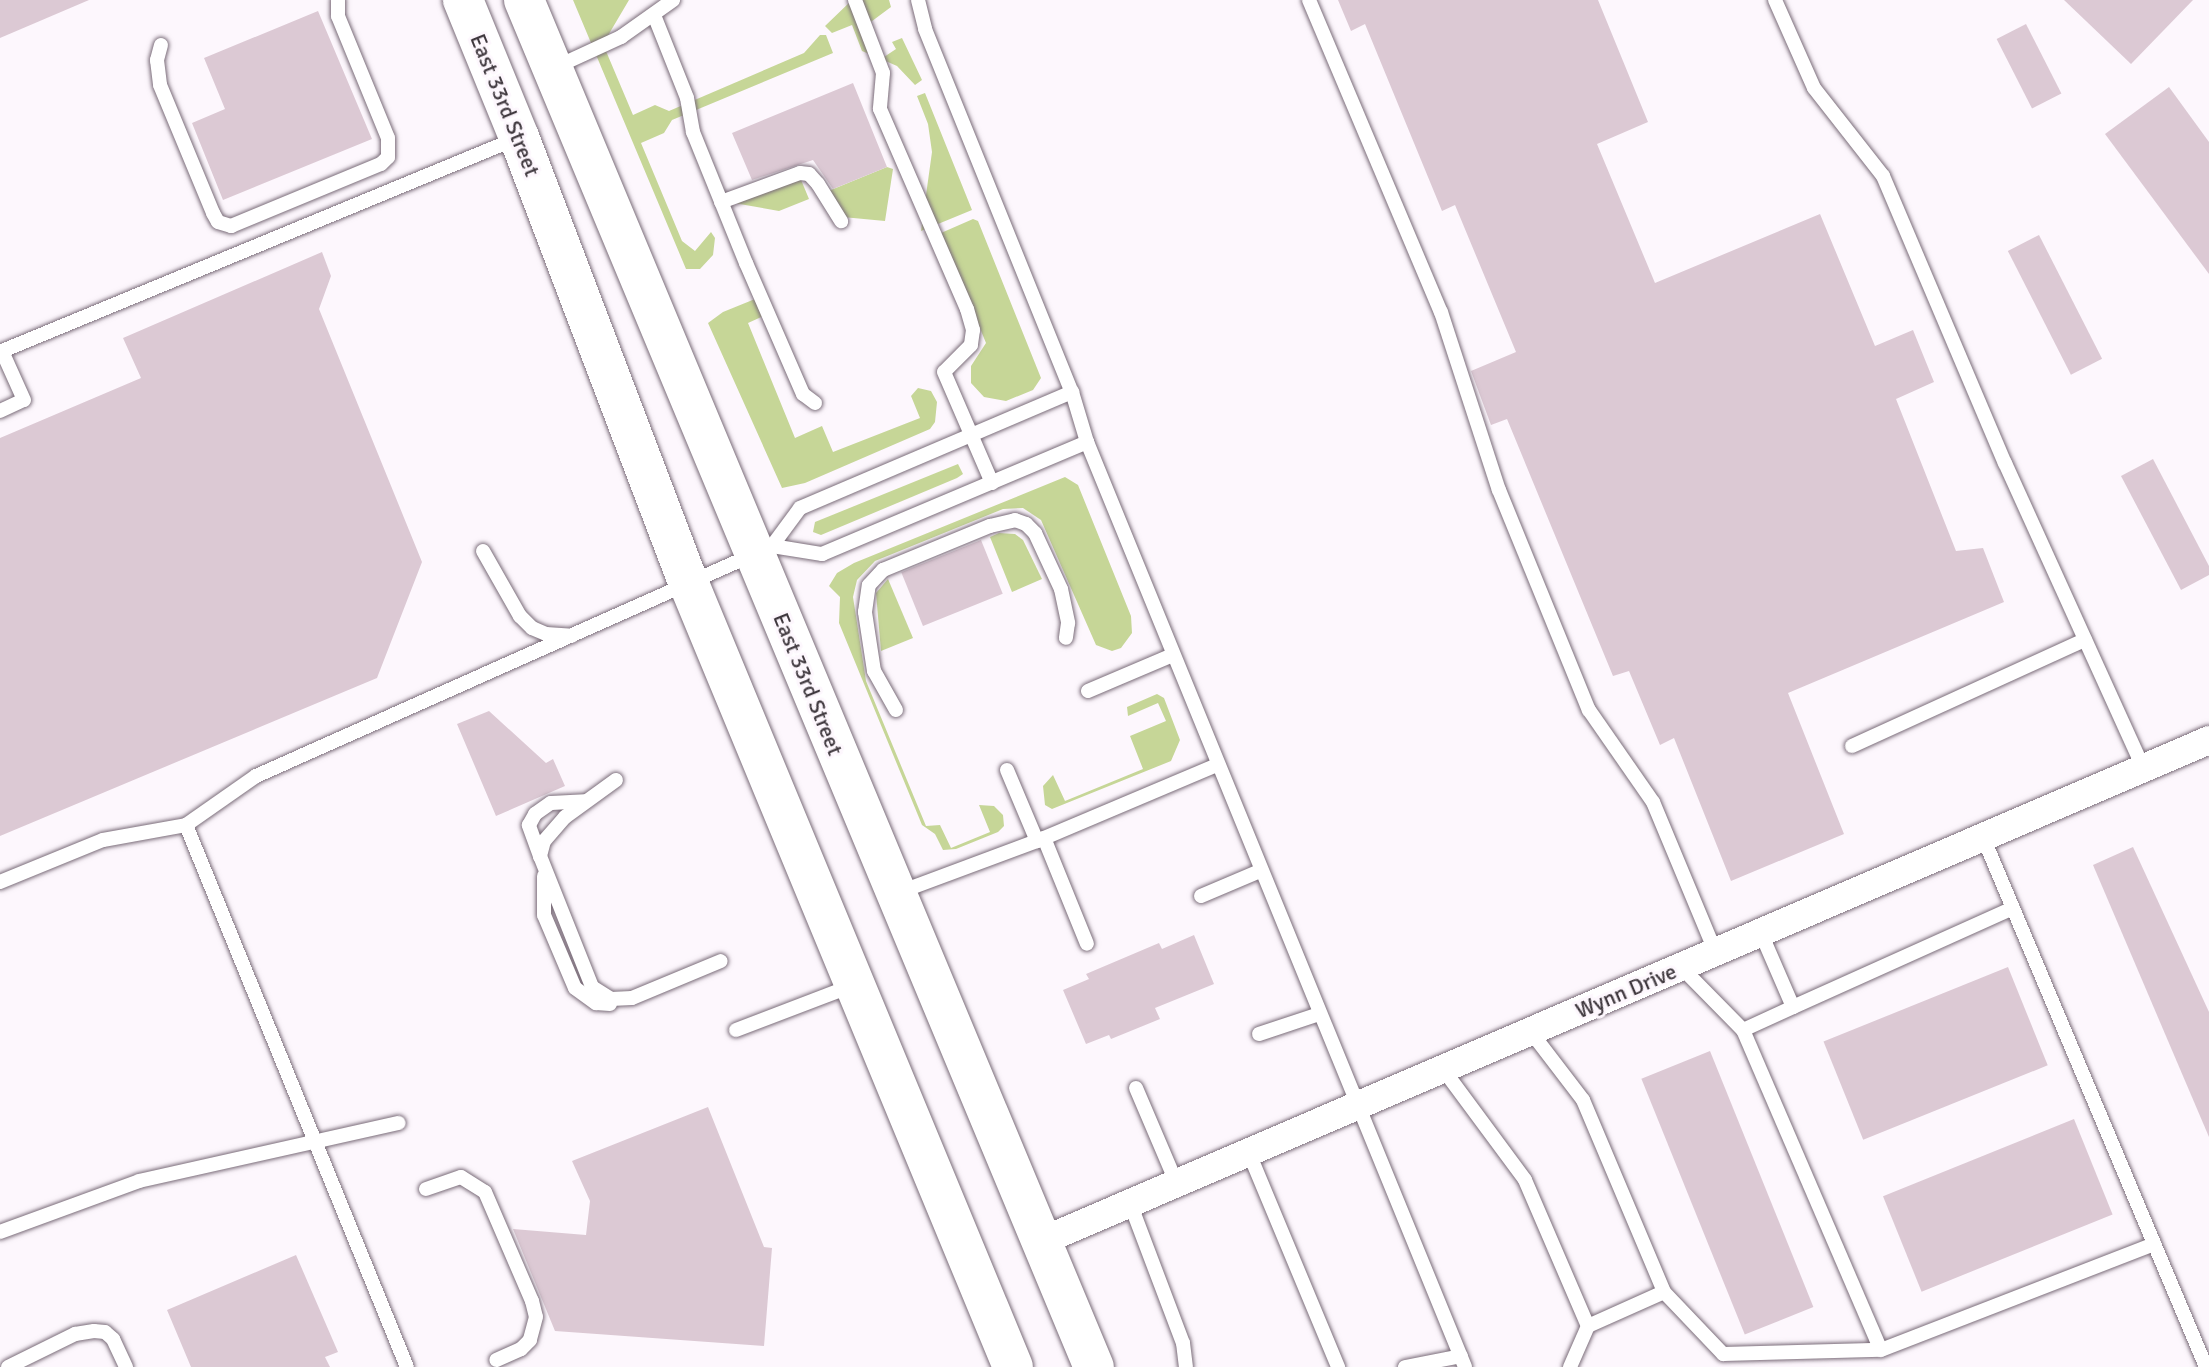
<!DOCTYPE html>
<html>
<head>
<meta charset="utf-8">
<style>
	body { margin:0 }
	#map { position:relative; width:2209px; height:1367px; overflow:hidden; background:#fdf7fd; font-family:Signika,sans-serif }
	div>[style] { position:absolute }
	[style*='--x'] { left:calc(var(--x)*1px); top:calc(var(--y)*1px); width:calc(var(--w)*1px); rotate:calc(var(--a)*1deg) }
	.green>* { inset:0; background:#c6d697 }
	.building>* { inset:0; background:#dcc9d4; transform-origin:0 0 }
	.roads { filter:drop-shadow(0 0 2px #7a6c79) drop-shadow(0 0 2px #7a6c79) }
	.service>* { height:14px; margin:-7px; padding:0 7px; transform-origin:7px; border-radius:7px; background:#fff }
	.minor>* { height:28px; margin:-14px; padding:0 14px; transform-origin:14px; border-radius:14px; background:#fff }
	.secondary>* { height:40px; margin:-20px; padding:0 20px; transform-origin:20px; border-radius:20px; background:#fff }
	span { translate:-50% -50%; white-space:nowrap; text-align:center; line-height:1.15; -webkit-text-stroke:6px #fdf7fd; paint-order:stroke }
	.street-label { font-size:22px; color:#3f383e }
</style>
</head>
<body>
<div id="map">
	<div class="green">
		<div style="clip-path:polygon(573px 0,629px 0,603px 44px,633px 115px,655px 105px,669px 111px,804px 53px,820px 35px,826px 35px,833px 53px,672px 120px,664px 133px,641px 143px,682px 241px,695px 251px,711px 232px,715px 238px,713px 255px,700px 269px,686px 269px)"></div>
		<div style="clip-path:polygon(852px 0,889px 0,891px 7px,864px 27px,874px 56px,862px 51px,852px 25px,832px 33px,825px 26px)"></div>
		<div style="clip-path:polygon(902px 38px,922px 80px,915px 85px,897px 66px,881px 59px,896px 49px,892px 42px)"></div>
		<div style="clip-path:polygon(925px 93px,972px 210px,921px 231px,932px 152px,928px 124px,917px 96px)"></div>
		<div style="clip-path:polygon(887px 167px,893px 169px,885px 221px,832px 216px,826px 192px)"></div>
		<div style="clip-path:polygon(799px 175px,809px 199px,779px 211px,734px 203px)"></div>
		<div style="clip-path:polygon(973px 219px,978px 221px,1041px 378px,1033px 390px,1006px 401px,984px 397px,971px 383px,971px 366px,986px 343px,941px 233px)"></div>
		<div style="clip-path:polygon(755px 299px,768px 314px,748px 323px,795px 438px,822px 426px,833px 452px,920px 418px,911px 396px,918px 388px,931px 391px,937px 402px,935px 422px,930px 429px,805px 483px,782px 488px,708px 323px,723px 312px)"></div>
		<div style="clip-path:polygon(958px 464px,963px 474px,957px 478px,821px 535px,813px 532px,815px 522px)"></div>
		<div style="clip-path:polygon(1065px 477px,1078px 485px,1131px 616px,1132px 633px,1121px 648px,1112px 651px,1096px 645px,1041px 520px,1023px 508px,1003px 509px,875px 561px,857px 580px,853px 597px,866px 681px,926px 826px,940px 825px,951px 848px,990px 832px,979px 805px,994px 806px,1003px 815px,1004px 826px,998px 832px,956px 849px,943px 850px,935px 834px,922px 825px,839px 623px,840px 597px,829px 586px,837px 573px,854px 563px)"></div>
		<div style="clip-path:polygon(999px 533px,1015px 534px,1023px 540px,1042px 579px,1012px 592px,990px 537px)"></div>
		<div style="clip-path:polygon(888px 579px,913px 638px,881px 651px,876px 593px)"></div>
		<div style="clip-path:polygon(1157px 694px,1164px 698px,1180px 740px,1171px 761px,1052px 809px,1045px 805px,1043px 786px,1053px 775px,1065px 801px,1143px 769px,1130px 736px,1166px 721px,1158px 703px,1128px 716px,1127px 707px)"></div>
	</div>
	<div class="building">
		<div style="clip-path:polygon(0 0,89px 0,0 38px)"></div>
		<div style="clip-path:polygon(1338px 0,1598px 0,1648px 122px,1597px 144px,1655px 283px,1820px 214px,1875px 346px,1913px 330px,1934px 382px,1896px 399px,1956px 551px,1983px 548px,2004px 602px,1788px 693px,1844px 834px,1731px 881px,1674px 738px,1660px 745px,1629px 671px,1613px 676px,1507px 419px,1491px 425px,1471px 371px,1516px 352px,1455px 205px,1442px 211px,1365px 24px,1351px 31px)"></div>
		<div style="clip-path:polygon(2064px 0,2193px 0,2131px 64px)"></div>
		<div style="clip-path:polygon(318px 11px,372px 139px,223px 200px,192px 123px,225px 109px,204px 58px)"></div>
		<div style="left:2026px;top:24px;width:78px;height:33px;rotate:63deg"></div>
		<div style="clip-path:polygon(853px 83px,887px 167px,833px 189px,813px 160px,752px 180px,732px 133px)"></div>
		<div style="clip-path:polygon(2169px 87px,2209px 142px,2209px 274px,2105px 134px)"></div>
		<div style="left:2039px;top:235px;width:139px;height:35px;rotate:63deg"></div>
		<div style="clip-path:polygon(322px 252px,331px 276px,319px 309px,422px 562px,377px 678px,0 836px,0 438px,141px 378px,123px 338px)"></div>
		<div style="clip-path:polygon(2153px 459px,2209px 566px,2209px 575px,2181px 590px,2121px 476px)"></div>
		<div style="left:981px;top:540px;width:58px;height:86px;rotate:68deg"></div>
		<div style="clip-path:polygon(489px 711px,546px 763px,553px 759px,565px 786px,496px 816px,457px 724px)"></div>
		<div style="clip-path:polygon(2133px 847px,2209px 1012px,2209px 1137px,2093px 865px)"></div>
		<div style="clip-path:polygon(1194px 935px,1214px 984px,1155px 1008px,1160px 1019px,1111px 1039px,1109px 1035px,1086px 1044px,1063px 990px,1089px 979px,1086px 974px,1159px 943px,1162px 949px)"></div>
		<div style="left:2008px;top:967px;width:106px;height:199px;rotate:68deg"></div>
		<div style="left:1710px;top:1051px;width:276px;height:74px;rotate:68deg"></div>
		<div style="clip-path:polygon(708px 1107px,764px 1247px,772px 1248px,764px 1346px,555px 1331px,513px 1229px,586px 1235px,590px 1201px,572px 1161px)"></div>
		<div style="left:2074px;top:1119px;width:103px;height:206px;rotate:68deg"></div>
		<div style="clip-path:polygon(296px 1255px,338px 1352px,325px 1357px,330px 1367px,191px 1367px,167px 1310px)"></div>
	</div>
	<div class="roads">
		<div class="service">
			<div style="--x:855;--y:0;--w:78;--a:69"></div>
			<div style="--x:883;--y:73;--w:36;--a:95"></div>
			<div style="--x:880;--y:109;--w:218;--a:66.5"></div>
			<div style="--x:967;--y:309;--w:22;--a:74"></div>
			<div style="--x:973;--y:330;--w:15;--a:98"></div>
			<div style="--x:971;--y:345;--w:38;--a:135"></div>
			<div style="--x:944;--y:372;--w:121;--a:66.6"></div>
			<div style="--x:918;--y:0;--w:30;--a:76"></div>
			<div style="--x:925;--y:29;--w:392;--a:68"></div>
			<div style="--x:1072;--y:392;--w:52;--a:73.3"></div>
			<div style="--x:1087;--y:442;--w:999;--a:67.77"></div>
			<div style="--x:1309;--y:0;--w:339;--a:67.1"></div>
			<div style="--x:1441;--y:312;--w:187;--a:72"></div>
			<div style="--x:1499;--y:490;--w:238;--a:67.8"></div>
			<div style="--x:1589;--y:710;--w:112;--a:55.2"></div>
			<div style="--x:1653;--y:802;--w:164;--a:67.4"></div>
			<div style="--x:1775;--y:0;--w:96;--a:66.1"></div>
			<div style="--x:1814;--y:88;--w:112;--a:51.9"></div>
			<div style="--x:1883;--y:176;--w:312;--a:67"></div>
			<div style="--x:2005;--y:463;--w:336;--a:65.6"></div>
			<div style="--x:654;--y:15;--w:89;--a:68.3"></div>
			<div style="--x:687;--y:98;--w:35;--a:80"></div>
			<div style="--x:693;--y:132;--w:141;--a:68"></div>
			<div style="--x:746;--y:263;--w:143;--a:66.5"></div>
			<div style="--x:803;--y:394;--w:15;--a:37"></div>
			<div style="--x:161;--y:45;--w:16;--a:105"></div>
			<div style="--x:157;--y:60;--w:25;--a:83"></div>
			<div style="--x:160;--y:85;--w:139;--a:67.5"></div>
			<div style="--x:213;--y:213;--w:10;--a:61"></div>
			<div style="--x:218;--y:222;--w:14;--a:17"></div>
			<div style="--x:231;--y:226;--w:162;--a:-22.5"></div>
			<div style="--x:381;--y:164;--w:10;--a:-45"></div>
			<div style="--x:388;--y:157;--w:19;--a:-90"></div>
			<div style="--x:388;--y:138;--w:132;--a:-112.3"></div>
			<div style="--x:338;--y:16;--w:16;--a:-90"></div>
			<div style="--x:556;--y:67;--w:72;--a:-24.8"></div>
			<div style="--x:621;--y:37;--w:64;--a:-35.4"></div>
			<div style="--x:721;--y:202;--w:84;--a:-20.2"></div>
			<div style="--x:800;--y:173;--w:9;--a:6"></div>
			<div style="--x:809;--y:174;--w:13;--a:48"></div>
			<div style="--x:818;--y:184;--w:44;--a:58.1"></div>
			<div style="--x:0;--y:411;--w:26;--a:-25"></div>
			<div style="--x:24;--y:400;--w:54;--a:-114.2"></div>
			<div style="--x:2;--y:351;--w:555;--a:-22.45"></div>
			<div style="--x:772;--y:546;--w:51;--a:9.1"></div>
			<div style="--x:822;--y:554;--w:288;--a:-22.9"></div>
			<div style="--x:483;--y:551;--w:75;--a:60.4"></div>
			<div style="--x:520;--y:616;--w:17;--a:45"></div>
			<div style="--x:532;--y:628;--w:15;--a:23"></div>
			<div style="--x:546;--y:634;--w:26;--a:4"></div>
			<div style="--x:1088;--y:691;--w:92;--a:-23"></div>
			<div style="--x:896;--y:710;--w:45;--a:-119.4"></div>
			<div style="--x:874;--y:671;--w:60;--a:-98.7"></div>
			<div style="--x:865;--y:612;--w:27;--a:-82"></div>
			<div style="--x:869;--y:585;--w:21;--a:-47"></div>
			<div style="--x:883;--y:570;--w:116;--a:-22.4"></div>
			<div style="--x:990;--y:526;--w:26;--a:-13"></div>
			<div style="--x:1015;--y:520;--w:12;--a:20"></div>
			<div style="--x:1026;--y:524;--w:13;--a:45"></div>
			<div style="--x:1035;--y:533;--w:62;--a:65.1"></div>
			<div style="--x:1061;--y:589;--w:35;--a:78"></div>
			<div style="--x:1068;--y:623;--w:15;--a:98"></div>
			<div style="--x:1852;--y:746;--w:256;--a:-24.5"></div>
			<div style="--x:1007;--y:770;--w:77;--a:67.1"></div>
			<div style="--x:616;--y:780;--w:63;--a:144"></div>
			<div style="--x:565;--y:817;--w:32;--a:131"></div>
			<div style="--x:544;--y:841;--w:16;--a:105"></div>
			<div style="--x:540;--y:856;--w:141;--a:68.3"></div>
			<div style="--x:592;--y:987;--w:22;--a:32"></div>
			<div style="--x:611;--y:999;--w:21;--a:-3"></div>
			<div style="--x:632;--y:998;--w:96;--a:-22.6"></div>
			<div style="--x:186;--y:825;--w:585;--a:67.82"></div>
			<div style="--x:1983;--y:837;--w:575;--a:67.18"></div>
			<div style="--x:1044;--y:838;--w:114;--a:67.9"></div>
			<div style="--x:540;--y:856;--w:33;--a:-110"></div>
			<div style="--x:529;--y:825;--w:13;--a:-61"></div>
			<div style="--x:535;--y:814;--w:19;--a:-35"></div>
			<div style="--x:551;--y:803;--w:34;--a:-3"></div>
			<div style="--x:544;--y:876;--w:39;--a:90"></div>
			<div style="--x:544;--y:915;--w:79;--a:67"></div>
			<div style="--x:575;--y:988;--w:26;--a:36"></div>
			<div style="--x:596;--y:1003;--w:14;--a:4"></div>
			<div style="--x:0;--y:882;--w:111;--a:-22.2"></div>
			<div style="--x:103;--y:840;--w:84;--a:-10.2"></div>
			<div style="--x:186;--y:825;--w:85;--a:-35"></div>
			<div style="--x:256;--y:776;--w:565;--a:-24.02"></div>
			<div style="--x:772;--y:546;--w:47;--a:-53.6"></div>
			<div style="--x:800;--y:508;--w:296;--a:-23.1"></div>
			<div style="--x:897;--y:893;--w:149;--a:-20.4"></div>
			<div style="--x:1037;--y:841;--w:195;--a:-22.9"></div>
			<div style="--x:1201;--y:896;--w:64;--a:-23"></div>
			<div style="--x:1681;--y:967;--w:88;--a:45.5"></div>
			<div style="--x:1743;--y:1030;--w:348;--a:66.7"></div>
			<div style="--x:1793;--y:1007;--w:241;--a:-24.2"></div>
			<div style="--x:736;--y:1030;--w:123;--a:-20.9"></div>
			<div style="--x:1743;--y:1030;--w:55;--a:-24.7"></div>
			<div style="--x:1793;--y:1007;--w:81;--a:-113.4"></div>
			<div style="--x:1531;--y:1032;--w:86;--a:52.6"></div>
			<div style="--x:1583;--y:1100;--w:208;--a:67.1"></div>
			<div style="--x:1664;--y:1292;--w:83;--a:155.9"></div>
			<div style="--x:1259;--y:1034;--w:63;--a:-18.4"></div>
			<div style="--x:1443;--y:1069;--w:138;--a:53.5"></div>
			<div style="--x:1525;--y:1180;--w:159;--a:66.7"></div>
			<div style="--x:1588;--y:1326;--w:45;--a:113.7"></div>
			<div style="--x:1136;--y:1088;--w:104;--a:66.9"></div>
			<div style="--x:1249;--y:1153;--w:232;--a:67.4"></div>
			<div style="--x:426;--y:1189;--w:37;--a:-19"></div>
			<div style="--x:461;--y:1177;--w:28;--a:32"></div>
			<div style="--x:485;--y:1192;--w:119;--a:66.7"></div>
			<div style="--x:532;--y:1301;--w:16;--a:76"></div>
			<div style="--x:536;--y:1317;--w:24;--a:105"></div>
			<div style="--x:530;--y:1340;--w:13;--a:135"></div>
			<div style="--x:521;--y:1349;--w:27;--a:156"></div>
			<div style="--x:1130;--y:1203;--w:150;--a:69.3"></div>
			<div style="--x:1183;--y:1343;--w:24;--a:83"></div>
			<div style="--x:0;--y:1232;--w:148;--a:-20.1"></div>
			<div style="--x:139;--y:1181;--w:266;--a:-12.6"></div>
			<div style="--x:1664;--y:1292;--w:86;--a:46.4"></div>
			<div style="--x:1723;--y:1354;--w:158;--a:-1.5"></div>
			<div style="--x:1881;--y:1350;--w:293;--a:-21.2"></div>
			<div style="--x:8;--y:1367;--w:75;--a:-26.2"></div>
			<div style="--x:75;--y:1334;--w:19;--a:-9"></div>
			<div style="--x:94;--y:1331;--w:11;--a:5"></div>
			<div style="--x:105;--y:1332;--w:11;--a:41"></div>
			<div style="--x:113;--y:1339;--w:31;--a:65"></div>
			<div style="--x:1405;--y:1367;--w:57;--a:-11.1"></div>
		</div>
		<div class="minor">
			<div style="--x:1042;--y:1241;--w:1270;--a:-23.23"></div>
		</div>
		<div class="secondary">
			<div style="--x:463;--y:0;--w:148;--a:67.8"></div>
			<div style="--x:519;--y:137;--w:478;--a:69.2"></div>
			<div style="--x:689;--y:584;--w:847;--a:67.52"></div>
			<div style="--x:524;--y:0;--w:1481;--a:67.37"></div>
		</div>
	</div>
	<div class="street-label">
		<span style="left:505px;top:105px;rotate:68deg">East 33rd Street</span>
		<span style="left:808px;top:684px;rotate:68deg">East 33rd Street</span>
		<span style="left:1626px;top:991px;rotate:-23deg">Wynn Drive</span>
	</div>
</div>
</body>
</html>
